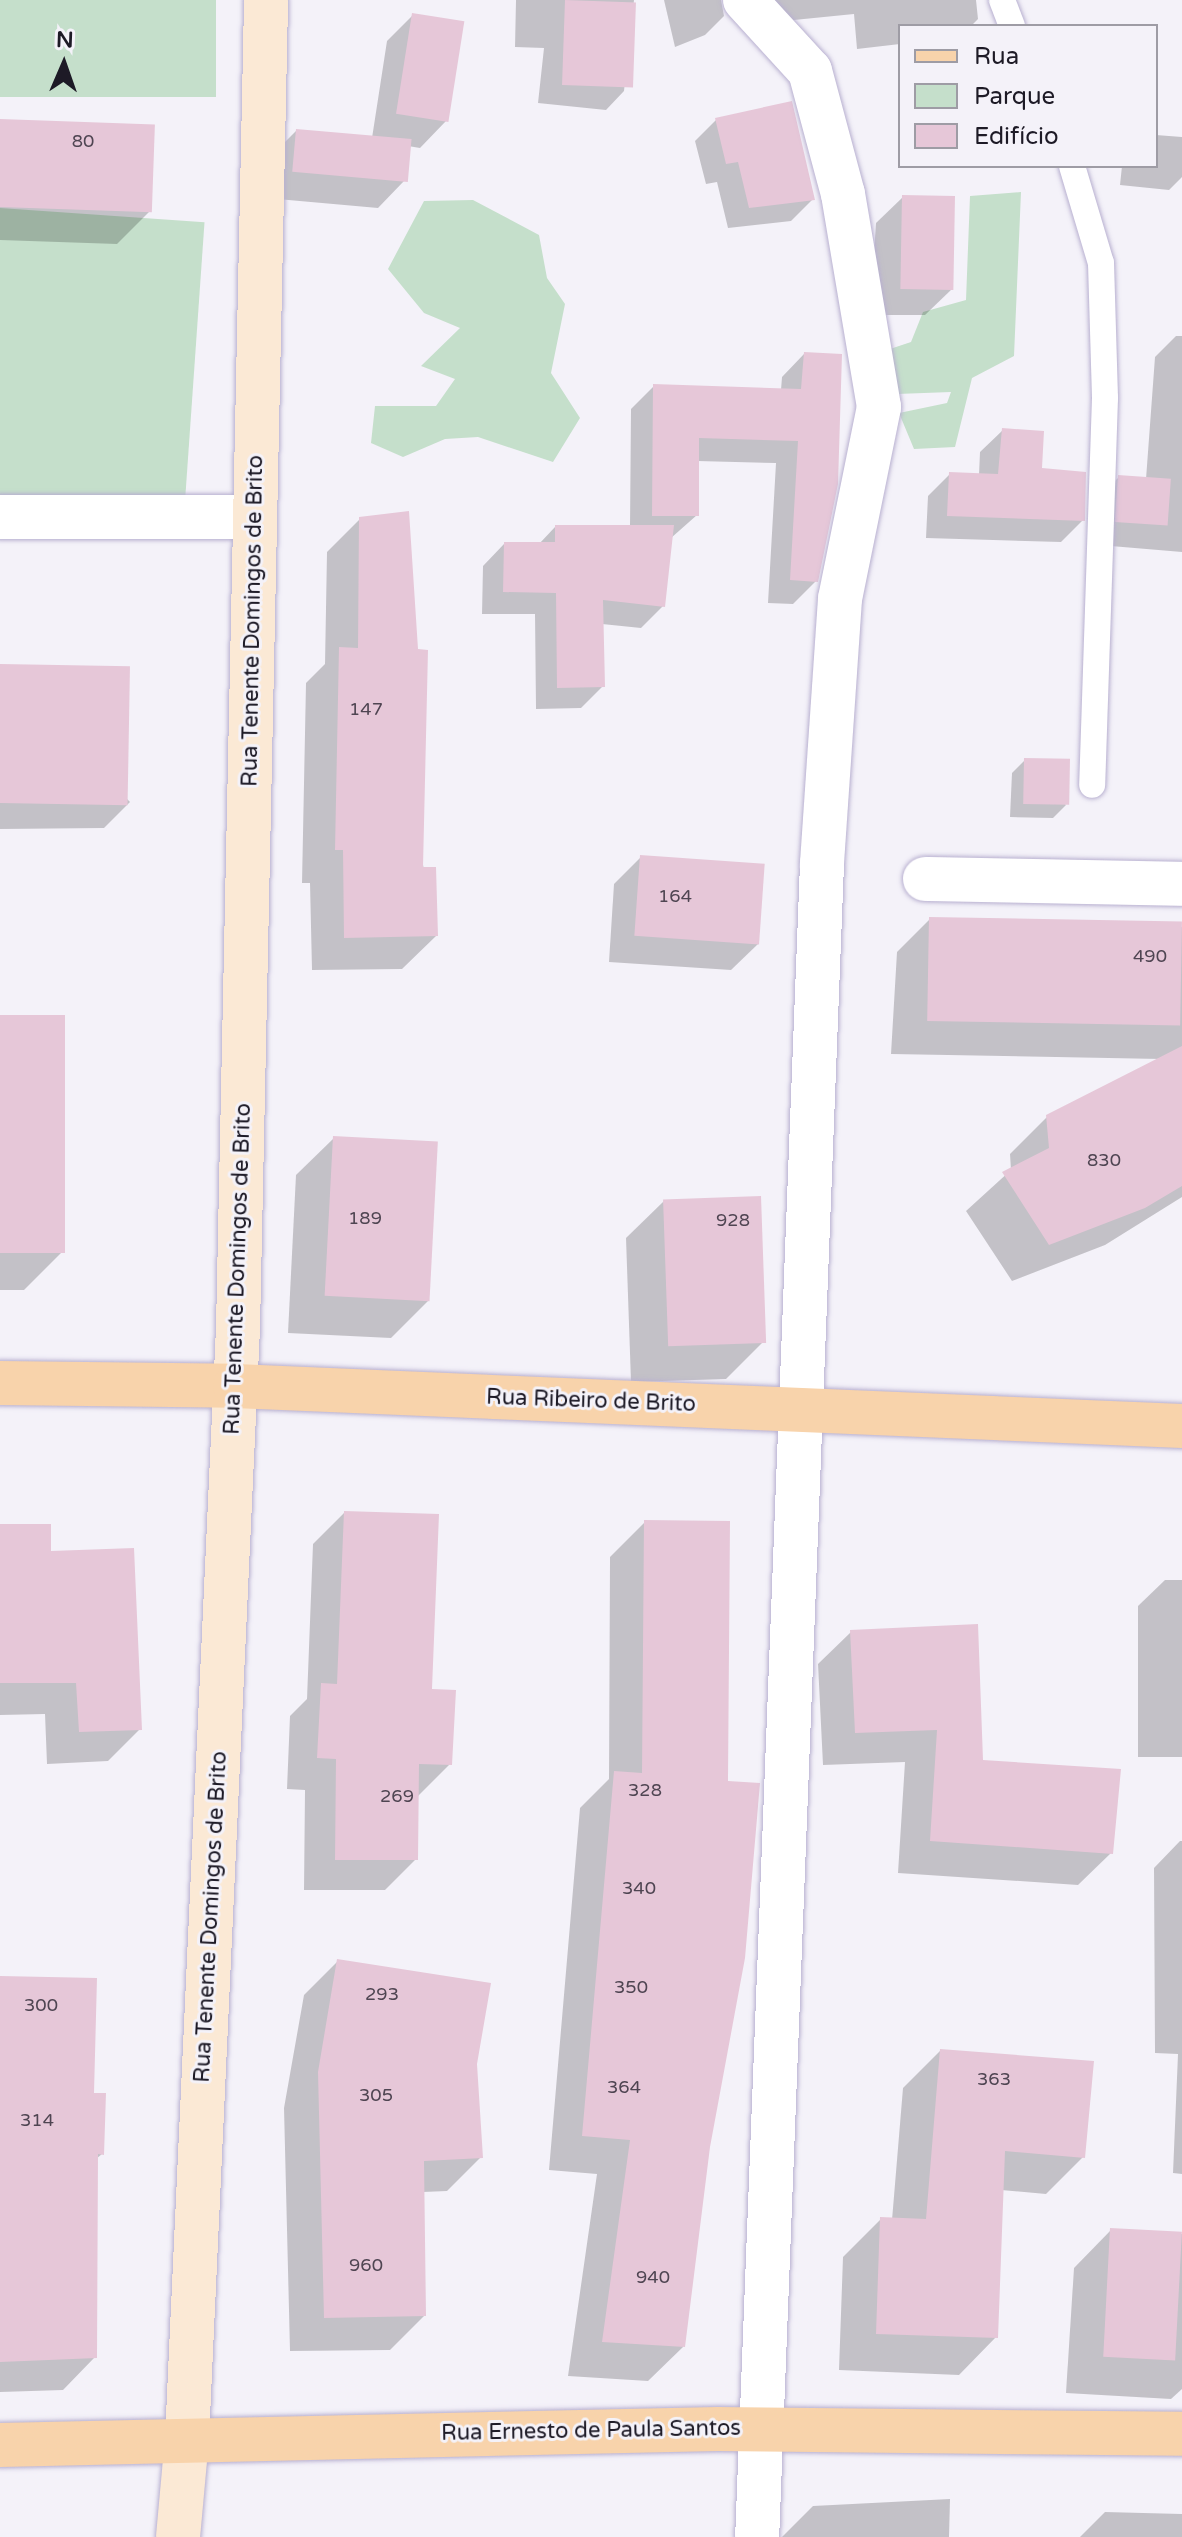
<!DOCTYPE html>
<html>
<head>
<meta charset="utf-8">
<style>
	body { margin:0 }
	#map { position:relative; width:1182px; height:2537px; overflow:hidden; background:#f4f2f9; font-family:"Varela Round",sans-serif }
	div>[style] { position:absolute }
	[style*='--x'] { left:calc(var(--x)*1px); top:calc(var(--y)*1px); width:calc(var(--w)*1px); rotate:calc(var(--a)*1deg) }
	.green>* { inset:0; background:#c5dfcb; transform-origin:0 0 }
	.shadow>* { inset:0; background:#0003 }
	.building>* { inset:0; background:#e6c7d8; transform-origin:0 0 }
	.roads { filter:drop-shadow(0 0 2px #b8b0d0) drop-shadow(0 0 2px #b8b0d0) }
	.lane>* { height:26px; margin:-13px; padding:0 13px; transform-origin:13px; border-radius:13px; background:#fff }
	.street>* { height:44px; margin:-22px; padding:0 22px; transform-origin:22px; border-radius:22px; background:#fff }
	.secondary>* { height:44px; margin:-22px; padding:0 22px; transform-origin:22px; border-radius:22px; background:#fbe9d5 }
	.primary>* { height:44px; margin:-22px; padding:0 22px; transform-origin:22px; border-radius:22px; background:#f8d3ab }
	span { translate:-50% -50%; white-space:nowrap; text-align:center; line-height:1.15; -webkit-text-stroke:6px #f4f2f9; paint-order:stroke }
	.number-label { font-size:18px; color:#4f4552 }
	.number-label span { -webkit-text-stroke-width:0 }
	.street-label { font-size:22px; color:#1d1a26 }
	.legend { position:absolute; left:898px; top:24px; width:260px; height:144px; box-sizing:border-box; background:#f4f2f9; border:2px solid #9e9ca5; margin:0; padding:10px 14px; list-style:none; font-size:24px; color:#1d1a26 }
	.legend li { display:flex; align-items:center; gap:16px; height:40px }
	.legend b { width:40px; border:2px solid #9e9ca5 }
	.north { position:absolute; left:24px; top:24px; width:80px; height:80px; -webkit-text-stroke:6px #f4f2f9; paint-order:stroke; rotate:2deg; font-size:22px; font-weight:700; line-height:32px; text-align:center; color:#1d1a26 }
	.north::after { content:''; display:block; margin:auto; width:28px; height:36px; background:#1d1a26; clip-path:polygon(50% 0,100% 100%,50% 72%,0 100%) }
</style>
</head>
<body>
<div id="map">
	<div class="green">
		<div style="left:0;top:0;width:216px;height:97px"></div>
		<div style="clip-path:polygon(1021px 192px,1014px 356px,972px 378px,955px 447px,914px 449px,899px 413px,947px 403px,951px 392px,897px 394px,884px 351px,911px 342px,923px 312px,966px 300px,970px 196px)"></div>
		<div style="clip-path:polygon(473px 200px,539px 235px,547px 278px,565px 304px,551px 373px,580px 418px,553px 462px,478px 437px,445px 439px,403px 457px,371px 443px,375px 406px,436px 406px,455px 379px,421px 366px,460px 328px,424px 313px,388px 269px,424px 201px)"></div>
		<div style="left:0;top:208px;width:205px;height:289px;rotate:4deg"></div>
	</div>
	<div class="shadow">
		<div style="clip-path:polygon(516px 0,634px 0,624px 91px,606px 110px,538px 103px,544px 48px,515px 47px)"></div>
		<div style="clip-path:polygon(664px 0,721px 0,724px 16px,705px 35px,675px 47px)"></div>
		<div style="clip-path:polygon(741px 0,976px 0,978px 19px,971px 26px,900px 26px,900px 44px,857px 49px,854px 14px,764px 23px)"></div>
		<div style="clip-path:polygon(413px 15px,446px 121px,420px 148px,408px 146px,404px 181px,378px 208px,266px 198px,270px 157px,296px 131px,372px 138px,387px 41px)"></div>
		<div style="clip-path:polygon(716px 120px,812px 200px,791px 221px,728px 228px,717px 182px,706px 184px,695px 141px)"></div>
		<div style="clip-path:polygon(0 121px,150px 211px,117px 244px,0 240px)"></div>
		<div style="clip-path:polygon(1156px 135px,1182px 137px,1182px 177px,1169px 190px,1120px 185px,1122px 166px,1156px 166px)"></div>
		<div style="clip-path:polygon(903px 197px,952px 289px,925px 315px,870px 315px,876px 223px)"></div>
		<div style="clip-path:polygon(1176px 336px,1182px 336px,1182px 552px,1099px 545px,1098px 498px,1119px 477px,1146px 479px,1155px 357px)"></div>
		<div style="clip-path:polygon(804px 354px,816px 581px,793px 604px,768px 603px,776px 463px,697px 461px,697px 515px,671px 538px,663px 606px,641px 628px,602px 624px,603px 686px,581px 708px,536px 709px,535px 614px,482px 614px,483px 566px,504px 544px,539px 544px,555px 527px,630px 527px,631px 409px,654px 386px,781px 390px,782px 377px)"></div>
		<div style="clip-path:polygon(1003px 430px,1083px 520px,1061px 542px,926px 538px,928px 496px,950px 474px,979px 475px,980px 452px)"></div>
		<div style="clip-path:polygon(360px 519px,436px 936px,402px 969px,312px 970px,310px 883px,302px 883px,306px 683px,325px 664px,327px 552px)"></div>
		<div style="clip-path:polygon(0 667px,130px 802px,104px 828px,0 829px)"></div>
		<div style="clip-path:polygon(1025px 760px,1066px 805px,1053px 818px,1010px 817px,1012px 773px)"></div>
		<div style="clip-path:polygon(641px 857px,758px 944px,731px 970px,609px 962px,614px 884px)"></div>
		<div style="clip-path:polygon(930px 919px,1182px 927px,1182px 1197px,1105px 1245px,1012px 1281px,966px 1211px,1011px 1170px,1010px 1154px,1048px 1116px,1161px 1059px,891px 1054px,897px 952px)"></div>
		<div style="clip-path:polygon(0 1017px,61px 1253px,24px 1290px,0 1290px)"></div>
		<div style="clip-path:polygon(334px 1138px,428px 1301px,391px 1338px,288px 1333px,296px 1175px)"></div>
		<div style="clip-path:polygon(664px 1201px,763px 1342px,726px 1379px,631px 1382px,626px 1238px)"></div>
		<div style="clip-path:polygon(344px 1513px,430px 1691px,450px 1764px,418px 1796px,416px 1859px,385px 1890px,304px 1890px,305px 1790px,287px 1789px,290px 1716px,307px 1699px,313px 1544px)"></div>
		<div style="clip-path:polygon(645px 1522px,708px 2147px,683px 2347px,648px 2381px,568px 2376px,597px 2174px,549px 2170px,580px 1808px,609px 1779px,610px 1557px)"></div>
		<div style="clip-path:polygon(0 1526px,49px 1553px,140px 1729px,108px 1761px,47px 1764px,45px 1714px,0 1715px)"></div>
		<div style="clip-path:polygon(1165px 1580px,1182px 1580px,1182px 1757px,1138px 1757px,1138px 1606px)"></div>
		<div style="clip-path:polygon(851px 1632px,981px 1762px,1111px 1853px,1078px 1885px,898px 1873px,905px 1762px,823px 1765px,818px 1664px)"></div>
		<div style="clip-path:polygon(1180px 1841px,1182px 1841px,1182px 2174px,1173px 2173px,1178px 2054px,1155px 2053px,1154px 1868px)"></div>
		<div style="clip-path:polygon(338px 1961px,475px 2064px,481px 2157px,447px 2191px,423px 2192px,424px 2316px,390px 2350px,290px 2351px,284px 2108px,304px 1995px)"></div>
		<div style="clip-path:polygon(0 1978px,92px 2095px,102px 2154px,96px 2159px,95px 2357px,63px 2390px,0 2392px)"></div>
		<div style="clip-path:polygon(940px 2051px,1083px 2157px,1046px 2194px,1001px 2190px,996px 2337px,959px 2375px,839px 2370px,843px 2257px,881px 2219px,892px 2220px,903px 2088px)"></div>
		<div style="clip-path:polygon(1111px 2230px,1182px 2234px,1182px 2389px,1171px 2399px,1066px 2393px,1074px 2268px)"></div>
		<div style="clip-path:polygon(950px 2499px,949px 2537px,782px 2537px,813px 2506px)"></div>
		<div style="clip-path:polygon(1105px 2512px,1182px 2514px,1182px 2537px,1080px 2537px)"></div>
	</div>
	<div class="building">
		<div style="left:565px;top:0;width:71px;height:85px;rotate:2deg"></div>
		<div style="left:412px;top:13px;width:53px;height:102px;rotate:9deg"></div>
		<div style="clip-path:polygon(792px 101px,815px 200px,749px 208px,738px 162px,726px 164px,715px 118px)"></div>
		<div style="left:0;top:119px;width:155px;height:88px;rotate:2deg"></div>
		<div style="left:296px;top:129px;width:116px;height:43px;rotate:5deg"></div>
		<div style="left:902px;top:195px;width:53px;height:94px;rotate:1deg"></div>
		<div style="clip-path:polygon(804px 352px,842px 354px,838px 484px,818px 582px,790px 580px,798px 441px,699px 438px,699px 516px,652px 516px,653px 384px,801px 389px)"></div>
		<div style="clip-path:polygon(1002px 428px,1044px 431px,1042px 468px,1086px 472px,1085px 521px,947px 516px,949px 472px,998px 474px)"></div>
		<div style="left:1118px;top:475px;width:53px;height:47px;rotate:4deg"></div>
		<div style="clip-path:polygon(409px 511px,418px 649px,428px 650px,423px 867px,436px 867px,438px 936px,344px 938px,343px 850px,335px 850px,339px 647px,358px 648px,359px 517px)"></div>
		<div style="clip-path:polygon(555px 525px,674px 525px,665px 607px,603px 600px,605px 687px,557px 688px,556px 593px,503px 592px,504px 542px,555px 542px)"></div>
		<div style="left:0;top:664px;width:130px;height:139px;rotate:1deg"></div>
		<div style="left:1024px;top:758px;width:46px;height:46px;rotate:1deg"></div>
		<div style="left:640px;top:855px;width:125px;height:81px;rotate:4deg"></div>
		<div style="left:929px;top:917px;width:253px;height:104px;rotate:1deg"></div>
		<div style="left:0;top:1015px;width:65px;height:238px"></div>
		<div style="clip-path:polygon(1182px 1046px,1182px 1186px,1145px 1208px,1049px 1245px,1002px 1172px,1049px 1148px,1046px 1115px)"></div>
		<div style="left:333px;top:1136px;width:105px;height:160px;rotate:3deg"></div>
		<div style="left:761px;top:1196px;width:147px;height:98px;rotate:88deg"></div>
		<div style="clip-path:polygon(344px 1511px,439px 1514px,432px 1689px,456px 1690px,452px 1765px,419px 1764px,418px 1860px,335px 1860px,336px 1759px,317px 1758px,321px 1683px,337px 1684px)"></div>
		<div style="clip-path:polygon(644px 1520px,730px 1521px,728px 1781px,760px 1783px,745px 1958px,710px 2147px,685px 2347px,602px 2342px,630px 2140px,582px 2136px,614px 1771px,642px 1773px)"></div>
		<div style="clip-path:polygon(0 1524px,51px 1524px,51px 1551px,134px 1548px,142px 1730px,79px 1732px,76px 1683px,0 1683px)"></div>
		<div style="clip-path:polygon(978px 1624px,983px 1760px,1121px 1769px,1113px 1854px,930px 1841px,937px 1730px,855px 1733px,850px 1630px)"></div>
		<div style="clip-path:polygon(337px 1959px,491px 1983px,477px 2064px,483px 2158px,424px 2161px,426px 2316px,324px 2318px,318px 2072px)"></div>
		<div style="clip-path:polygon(0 1976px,97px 1978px,94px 2093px,106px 2093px,104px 2155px,98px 2154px,97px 2358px,0 2362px)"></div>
		<div style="clip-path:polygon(940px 2049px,1094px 2061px,1085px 2158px,1005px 2151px,998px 2338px,876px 2334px,880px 2217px,926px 2219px)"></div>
		<div style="left:1110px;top:2228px;width:72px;height:129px;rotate:3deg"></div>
	</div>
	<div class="roads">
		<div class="lane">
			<div style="--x:1002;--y:0;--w:28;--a:69"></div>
			<div style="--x:1072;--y:166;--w:101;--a:73.4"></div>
			<div style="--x:1101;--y:263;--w:135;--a:88.3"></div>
			<div style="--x:1105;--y:398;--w:387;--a:91.9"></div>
		</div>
		<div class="street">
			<div style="--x:745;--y:0;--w:96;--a:47.5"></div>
			<div style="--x:810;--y:71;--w:127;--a:75"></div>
			<div style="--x:843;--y:194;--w:216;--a:80.4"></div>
			<div style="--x:879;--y:407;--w:196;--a:101.5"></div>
			<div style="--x:840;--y:599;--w:266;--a:93.9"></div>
			<div style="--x:822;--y:864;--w:1674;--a:92.22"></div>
			<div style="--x:0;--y:517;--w:254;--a:0"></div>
			<div style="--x:925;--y:879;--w:257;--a:1.1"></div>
		</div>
		<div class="secondary">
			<div style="--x:178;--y:2537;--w:99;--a:-84.8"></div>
			<div style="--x:187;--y:2438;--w:1110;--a:-87.37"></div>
			<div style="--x:238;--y:1329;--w:1329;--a:-88.79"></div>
		</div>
		<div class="primary">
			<div style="--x:0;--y:1383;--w:235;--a:0.7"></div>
			<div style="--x:235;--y:1386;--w:948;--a:2.42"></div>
			<div style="--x:0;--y:2445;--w:718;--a:-1.28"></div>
			<div style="--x:718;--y:2429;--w:464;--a:0.6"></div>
		</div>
	</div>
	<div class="number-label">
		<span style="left:83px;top:141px">80</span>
		<span style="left:366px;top:709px">147</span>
		<span style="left:675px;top:896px">164</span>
		<span style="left:1150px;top:956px">490</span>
		<span style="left:1104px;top:1160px">830</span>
		<span style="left:365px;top:1218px">189</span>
		<span style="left:733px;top:1220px">928</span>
		<span style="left:645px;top:1790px">328</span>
		<span style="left:397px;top:1796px">269</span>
		<span style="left:639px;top:1888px">340</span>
		<span style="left:631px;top:1987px">350</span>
		<span style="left:382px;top:1994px">293</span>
		<span style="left:41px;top:2005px">300</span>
		<span style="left:994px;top:2079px">363</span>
		<span style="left:624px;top:2087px">364</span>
		<span style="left:376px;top:2095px">305</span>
		<span style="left:37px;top:2120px">314</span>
		<span style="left:366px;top:2265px">960</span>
		<span style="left:653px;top:2277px">940</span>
	</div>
	<div class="street-label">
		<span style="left:253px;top:621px;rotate:-89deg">Rua Tenente Domingos de Brito</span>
		<span style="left:238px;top:1269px;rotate:-88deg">Rua Tenente Domingos de Brito</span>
		<span style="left:591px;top:1401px;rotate:2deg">Rua Ribeiro de Brito</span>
		<span style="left:211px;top:1917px;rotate:-87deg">Rua Tenente Domingos de Brito</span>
		<span style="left:591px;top:2431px;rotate:-1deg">Rua Ernesto de Paula Santos</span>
	</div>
	<ul class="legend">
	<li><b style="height:10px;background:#f8d3ab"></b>Rua</li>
	<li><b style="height:22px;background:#c5dfcb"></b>Parque</li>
	<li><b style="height:22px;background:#e6c7d8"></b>Edifício</li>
	</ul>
	<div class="north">N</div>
</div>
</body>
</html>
